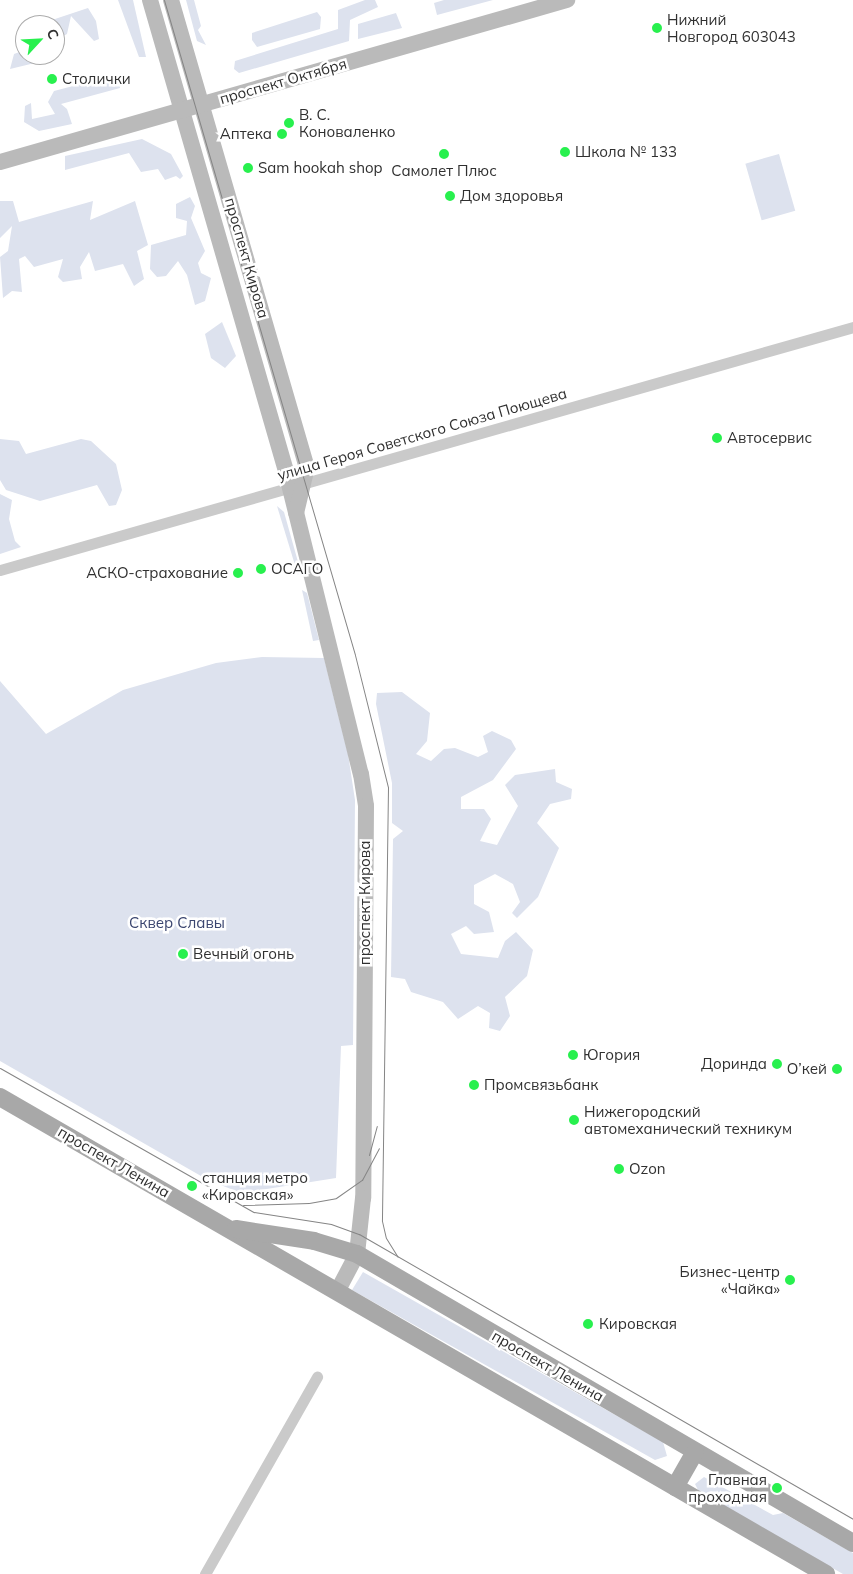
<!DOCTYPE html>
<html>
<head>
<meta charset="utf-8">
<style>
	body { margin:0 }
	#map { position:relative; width:853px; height:1574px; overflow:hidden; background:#fff; font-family:Mulish,sans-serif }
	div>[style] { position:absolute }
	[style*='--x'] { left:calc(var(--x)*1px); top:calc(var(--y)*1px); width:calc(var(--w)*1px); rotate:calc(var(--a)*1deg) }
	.green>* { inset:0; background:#dde2ee; transform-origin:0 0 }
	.street>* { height:11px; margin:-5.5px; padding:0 5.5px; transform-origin:5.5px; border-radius:5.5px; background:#cacaca }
	.secondary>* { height:16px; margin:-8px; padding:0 8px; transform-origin:8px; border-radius:8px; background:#bababa }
	.primary>* { height:18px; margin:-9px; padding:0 9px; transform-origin:9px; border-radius:9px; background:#a8a8a8 }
	.tram>* { height:1px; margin:-0.5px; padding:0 0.5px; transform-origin:0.5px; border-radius:0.5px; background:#858585 }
	.dots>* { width:14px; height:14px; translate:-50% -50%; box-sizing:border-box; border:2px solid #fff; border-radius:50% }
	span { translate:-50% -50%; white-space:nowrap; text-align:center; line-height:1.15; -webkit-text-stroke:5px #fff; paint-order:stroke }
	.poi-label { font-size:15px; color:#303030 }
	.left { translate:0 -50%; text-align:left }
	.right { translate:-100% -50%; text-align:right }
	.street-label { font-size:15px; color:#303030 }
	.park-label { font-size:15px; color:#3a456f }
	.north { position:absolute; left:15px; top:15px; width:50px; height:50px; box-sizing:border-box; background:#fff; border:1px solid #acacac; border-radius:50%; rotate:65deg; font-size:14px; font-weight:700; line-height:20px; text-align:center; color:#303030 }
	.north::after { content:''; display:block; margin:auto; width:18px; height:22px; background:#28f04e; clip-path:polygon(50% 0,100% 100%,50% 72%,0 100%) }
</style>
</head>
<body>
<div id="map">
	<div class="green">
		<div style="clip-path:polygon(118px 0,133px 0,146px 57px,139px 57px)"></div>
		<div style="clip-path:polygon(186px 0,194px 0,201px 26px,198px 30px,206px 45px,197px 41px)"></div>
		<div style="clip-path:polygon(365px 0,375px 0,378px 7px,350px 20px,349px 41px,239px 73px,234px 69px,235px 61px,338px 29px,338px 10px)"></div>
		<div style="clip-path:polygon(444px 0,493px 0,437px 15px,434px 3px)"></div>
		<div style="clip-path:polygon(88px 8px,96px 21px,99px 39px,94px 41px,71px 16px,67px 34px,55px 40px,55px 25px,37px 25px)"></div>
		<div style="clip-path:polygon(317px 12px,321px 17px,320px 29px,257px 47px,252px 40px,252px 33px)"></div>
		<div style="clip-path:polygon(396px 13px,402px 28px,358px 39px,358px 24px)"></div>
		<div style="clip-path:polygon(25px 50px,25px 55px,41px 55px,43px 61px,10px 69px,14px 54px)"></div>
		<div style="clip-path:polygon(119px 74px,120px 88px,61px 104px,67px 109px,72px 124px,39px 131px,24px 122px,25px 106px,31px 103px,32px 119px,55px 114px,48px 102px,54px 91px)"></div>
		<div style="clip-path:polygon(142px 139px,171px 154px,183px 176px,180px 179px,176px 176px,165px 180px,158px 169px,141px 172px,129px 153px,65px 170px,65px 156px)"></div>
		<div style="left:779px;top:154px;width:59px;height:35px;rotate:74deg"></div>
		<div style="clip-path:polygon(190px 197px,195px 206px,191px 218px,205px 251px,198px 263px,201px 273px,211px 278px,205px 301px,195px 305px,187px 275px,178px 261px,166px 276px,157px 277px,150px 269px,151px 245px,186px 235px,187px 221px,176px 218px,176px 204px)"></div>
		<div style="clip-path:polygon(0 201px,13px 201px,19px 222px,93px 201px,90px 220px,135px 201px,148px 245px,137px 251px,144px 279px,134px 286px,123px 264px,95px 271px,89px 252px,80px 267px,82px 279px,63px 282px,58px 277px,63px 259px,34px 267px,25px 256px,19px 259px,22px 292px,12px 291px,3px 298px,0 257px,8px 251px,12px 226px,0 238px)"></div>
		<div style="clip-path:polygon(222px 322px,236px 356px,225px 368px,211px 358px,205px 334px)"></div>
		<div style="clip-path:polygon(0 439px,19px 441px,26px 454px,81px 439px,91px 441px,116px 464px,122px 490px,116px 505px,109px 506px,97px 485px,40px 501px,6px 490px,0 480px)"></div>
		<div style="clip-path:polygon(0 494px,12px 500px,9px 519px,15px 541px,21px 547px,0 554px)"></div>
		<div style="clip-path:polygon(277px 506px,284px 512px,300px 569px,298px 575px)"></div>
		<div style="clip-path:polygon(302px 590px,307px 593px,319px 640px,313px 641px)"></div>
		<div style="clip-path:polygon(262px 657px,324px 658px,348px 754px,355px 800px,353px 1045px,341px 1046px,336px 1178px,241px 1193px,208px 1180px,0 1061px,0 681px,46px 734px,123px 690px,216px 663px)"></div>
		<div style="clip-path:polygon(402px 692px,430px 713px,427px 741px,416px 754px,431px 761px,444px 749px,455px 748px,478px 757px,488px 752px,483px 736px,492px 731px,511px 740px,516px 749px,493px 780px,461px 797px,461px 809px,484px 809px,491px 819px,480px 841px,497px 845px,518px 806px,505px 785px,515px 775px,555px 769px,556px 782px,572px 789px,571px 799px,550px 804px,537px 823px,559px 848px,538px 897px,517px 918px,512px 913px,520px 902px,513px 884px,495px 874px,474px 885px,474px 904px,489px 912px,494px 932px,474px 934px,466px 926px,451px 934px,461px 954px,498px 958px,505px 941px,516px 932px,533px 950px,527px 976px,505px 997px,510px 1016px,500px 1031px,489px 1028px,490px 1013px,478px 1006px,458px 1019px,443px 1002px,411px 992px,405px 979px,391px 977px,393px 839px,403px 831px,392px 823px,392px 783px,376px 704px,377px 693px)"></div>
		<div style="clip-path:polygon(363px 1272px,663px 1442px,667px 1456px,655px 1460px,352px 1290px)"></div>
		<div style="clip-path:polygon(704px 1477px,773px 1515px,783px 1513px,853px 1553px,853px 1574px,843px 1574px,699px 1492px,695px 1484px)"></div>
	</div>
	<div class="street">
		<div style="--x:0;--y:570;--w:887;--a:-15.9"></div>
		<div style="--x:205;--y:1574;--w:227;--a:-60.4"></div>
	</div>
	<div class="secondary">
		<div style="--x:150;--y:0;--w:491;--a:73.9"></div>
		<div style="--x:286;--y:472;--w:311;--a:76.1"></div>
		<div style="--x:361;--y:774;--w:32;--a:81"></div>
		<div style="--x:366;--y:806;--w:392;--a:90.4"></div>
		<div style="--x:363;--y:1198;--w:56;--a:96.1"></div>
		<div style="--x:357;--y:1254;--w:43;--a:117.8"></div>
		<div style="--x:171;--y:0;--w:486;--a:73.8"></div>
		<div style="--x:307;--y:467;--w:47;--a:103.4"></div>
		<div style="--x:0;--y:162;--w:590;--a:-15.95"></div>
	</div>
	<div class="primary">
		<div style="--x:0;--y:1097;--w:954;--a:30.01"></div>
		<div style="--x:236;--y:1229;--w:79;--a:8.7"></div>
		<div style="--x:314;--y:1241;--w:45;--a:16.8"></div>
		<div style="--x:357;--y:1254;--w:574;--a:30.23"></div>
		<div style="--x:675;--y:1487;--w:40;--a:-60.3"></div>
	</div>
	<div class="tram">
		<div style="--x:164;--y:0;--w:682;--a:73.74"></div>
		<div style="--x:355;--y:655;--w:136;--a:76"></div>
		<div style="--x:388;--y:787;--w:434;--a:90.8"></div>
		<div style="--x:382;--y:1221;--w:17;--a:77"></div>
		<div style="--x:386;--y:1238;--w:22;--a:58"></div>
		<div style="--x:0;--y:1068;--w:292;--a:29.6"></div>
		<div style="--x:254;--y:1212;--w:78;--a:8.9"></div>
		<div style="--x:331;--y:1224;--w:30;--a:20"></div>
		<div style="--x:359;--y:1234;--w:570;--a:29.98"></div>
		<div style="--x:369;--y:1155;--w:30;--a:-75"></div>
		<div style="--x:243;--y:1205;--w:66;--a:-1.7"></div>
		<div style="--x:309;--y:1203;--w:27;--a:-10"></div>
		<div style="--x:336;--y:1198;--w:32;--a:-35"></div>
		<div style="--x:362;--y:1180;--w:36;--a:-62"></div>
	</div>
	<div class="dots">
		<div style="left:657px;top:28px;background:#28f04e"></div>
		<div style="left:52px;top:79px;background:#28f04e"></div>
		<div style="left:289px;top:123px;background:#28f04e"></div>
		<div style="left:282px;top:134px;background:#28f04e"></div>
		<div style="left:565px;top:152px;background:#28f04e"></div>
		<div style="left:444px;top:154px;background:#28f04e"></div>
		<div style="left:248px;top:168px;background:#28f04e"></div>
		<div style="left:450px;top:196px;background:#28f04e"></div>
		<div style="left:717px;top:438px;background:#28f04e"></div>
		<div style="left:261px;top:569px;background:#28f04e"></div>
		<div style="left:238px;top:573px;background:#28f04e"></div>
		<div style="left:183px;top:954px;background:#28f04e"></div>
		<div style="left:573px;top:1055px;background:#28f04e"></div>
		<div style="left:777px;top:1064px;background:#28f04e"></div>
		<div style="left:837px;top:1069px;background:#28f04e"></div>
		<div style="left:474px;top:1085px;background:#28f04e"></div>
		<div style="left:574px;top:1120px;background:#28f04e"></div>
		<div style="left:619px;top:1169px;background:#28f04e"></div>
		<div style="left:192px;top:1186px;background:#28f04e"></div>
		<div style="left:790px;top:1280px;background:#28f04e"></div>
		<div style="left:588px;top:1324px;background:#28f04e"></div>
		<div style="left:777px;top:1488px;background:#28f04e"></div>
	</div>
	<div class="poi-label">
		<span class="left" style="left:667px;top:28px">Нижний<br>Новгород 603043</span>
		<span class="left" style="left:62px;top:79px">Столички</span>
		<span class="left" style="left:299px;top:123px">В. С.<br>Коноваленко</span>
		<span class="right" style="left:272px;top:134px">Аптека</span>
		<span class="left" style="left:575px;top:152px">Школа № 133</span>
		<span class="left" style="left:258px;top:168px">Sam hookah shop</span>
		<span style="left:444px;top:171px">Самолет Плюс</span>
		<span class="left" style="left:460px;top:196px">Дом здоровья</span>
		<span class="left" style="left:727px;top:438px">Автосервис</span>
		<span class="left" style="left:271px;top:569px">ОСАГО</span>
		<span class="right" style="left:228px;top:573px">АСКО-страхование</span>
		<span class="left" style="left:193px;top:954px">Вечный огонь</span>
		<span class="left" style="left:583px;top:1055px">Югория</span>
		<span class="right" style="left:767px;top:1064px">Доринда</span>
		<span class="right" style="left:827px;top:1069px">О’кей</span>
		<span class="left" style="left:484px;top:1085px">Промсвязьбанк</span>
		<span class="left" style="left:584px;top:1120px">Нижегородский<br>автомеханический техникум</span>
		<span class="left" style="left:629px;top:1169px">Ozon</span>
		<span class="left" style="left:202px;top:1186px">станция метро<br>«Кировская»</span>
		<span class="right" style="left:780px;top:1280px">Бизнес-центр<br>«Чайка»</span>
		<span class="left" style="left:599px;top:1324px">Кировская</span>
		<span class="right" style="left:767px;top:1488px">Главная<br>проходная</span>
	</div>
	<div class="street-label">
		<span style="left:283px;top:81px;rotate:-16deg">проспект Октября</span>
		<span style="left:247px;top:258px;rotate:74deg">проспект Кирова</span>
		<span style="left:422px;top:434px;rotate:-16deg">улица Героя Советского Союза Поющева</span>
		<span style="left:365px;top:903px;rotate:-90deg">проспект Кирова</span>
		<span style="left:114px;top:1162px;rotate:30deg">проспект Ленина</span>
		<span style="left:548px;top:1366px;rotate:30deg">проспект Ленина</span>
	</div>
	<div class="park-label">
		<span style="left:177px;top:923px">Сквер Славы</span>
	</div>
	<div class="north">С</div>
</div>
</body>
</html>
